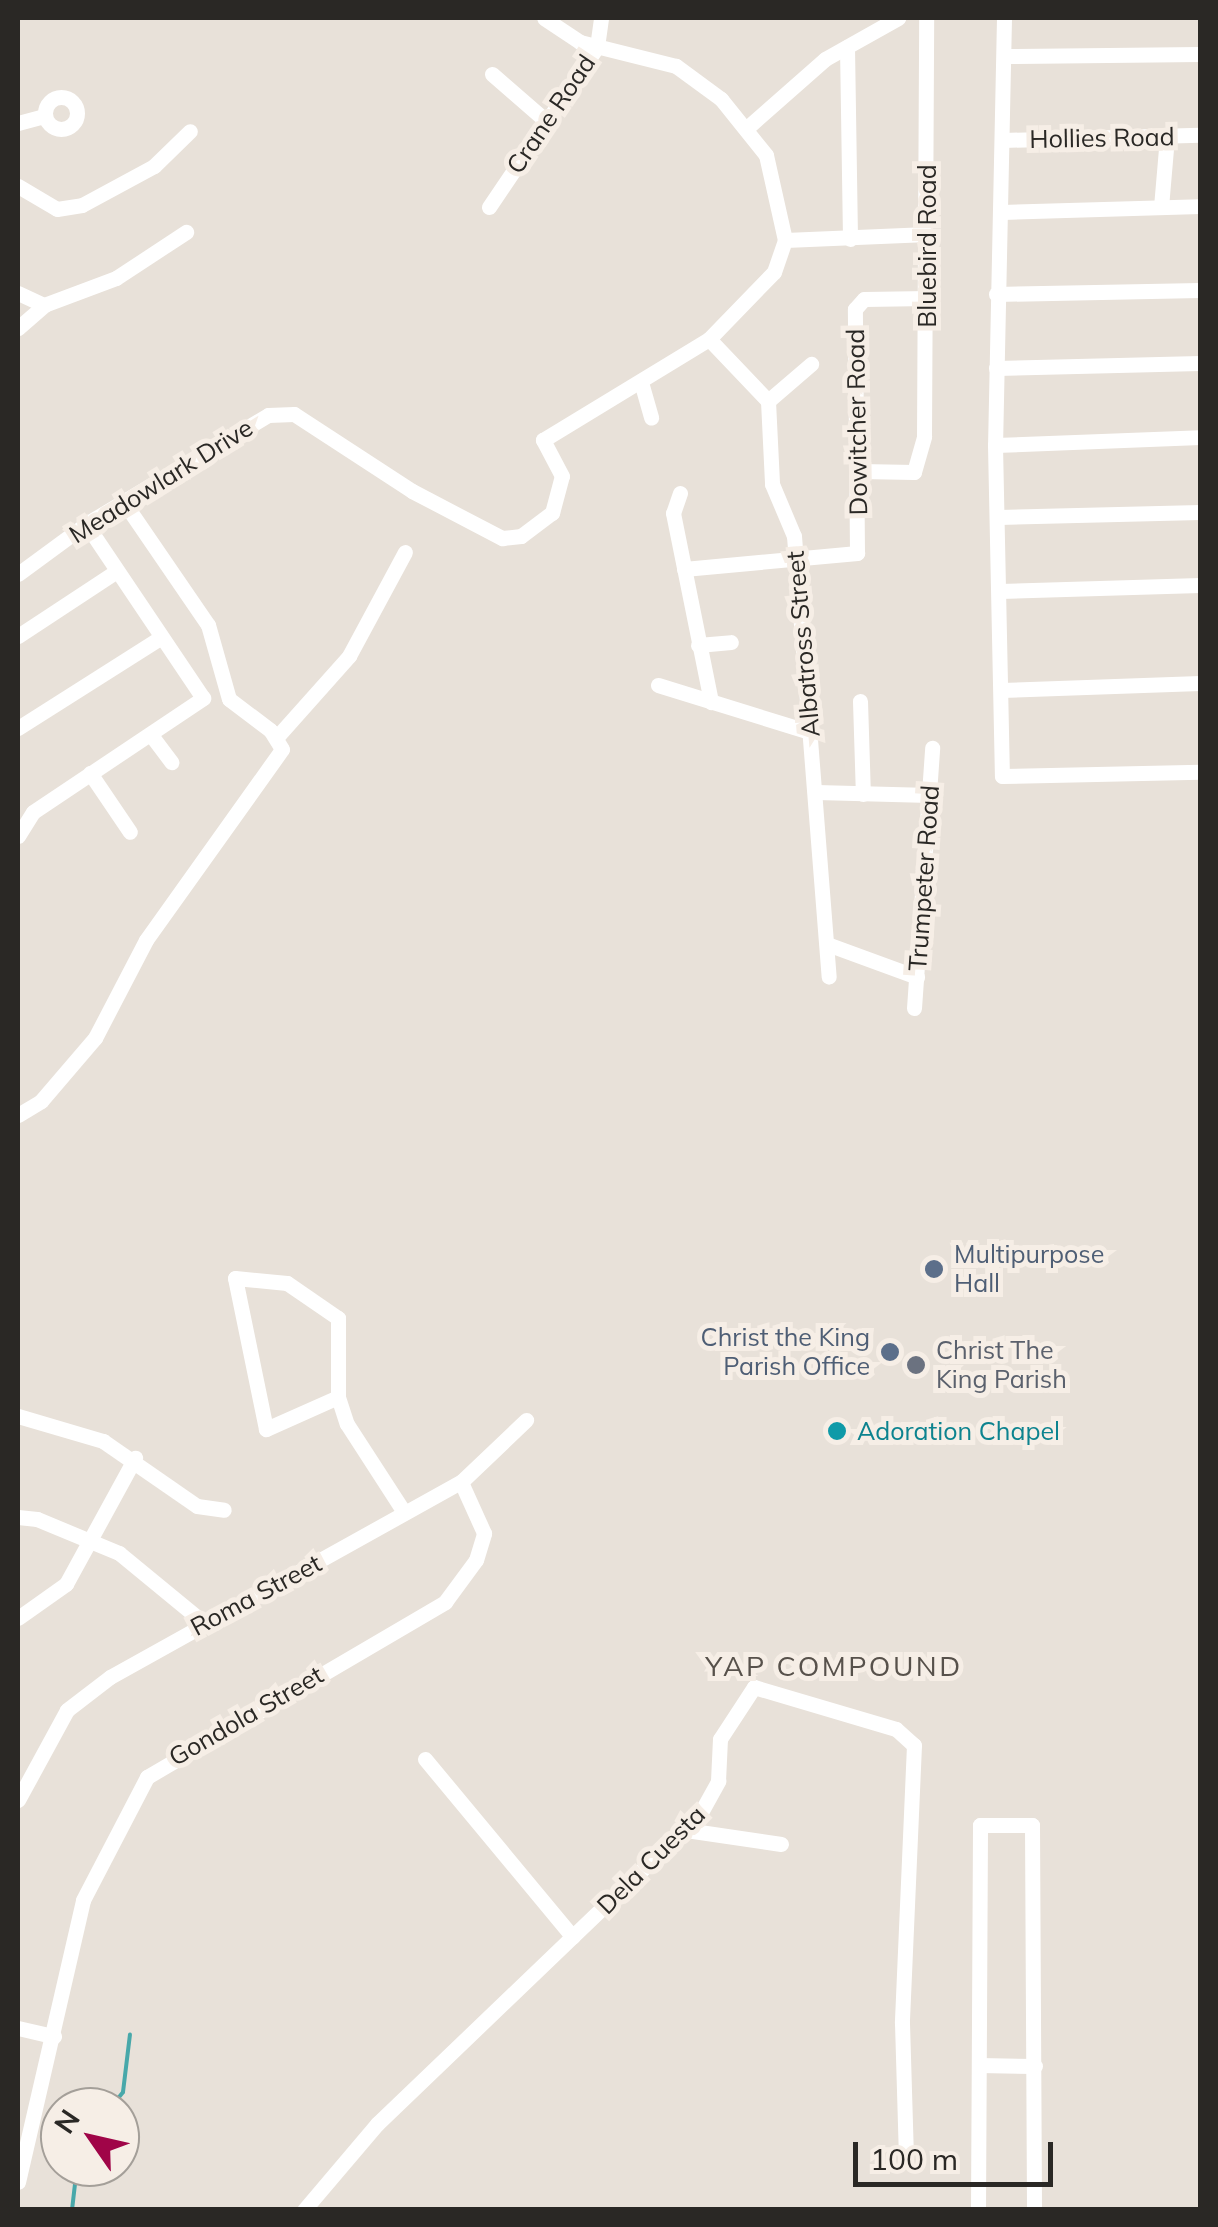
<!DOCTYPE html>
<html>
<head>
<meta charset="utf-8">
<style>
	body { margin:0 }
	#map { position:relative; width:1218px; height:2227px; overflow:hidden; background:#e8e1d9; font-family:Mulish,sans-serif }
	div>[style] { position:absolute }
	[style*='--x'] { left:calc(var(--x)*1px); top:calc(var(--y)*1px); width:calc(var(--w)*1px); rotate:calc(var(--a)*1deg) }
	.stream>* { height:4px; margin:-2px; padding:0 2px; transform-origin:2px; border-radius:2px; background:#48a8aa }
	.minor>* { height:15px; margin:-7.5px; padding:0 7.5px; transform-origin:7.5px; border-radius:7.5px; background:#fff }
	.minor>.ring { margin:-7.5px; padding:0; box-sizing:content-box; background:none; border:15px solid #fff; border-radius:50% }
	.dots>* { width:28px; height:28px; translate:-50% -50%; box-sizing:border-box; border:5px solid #f6eee6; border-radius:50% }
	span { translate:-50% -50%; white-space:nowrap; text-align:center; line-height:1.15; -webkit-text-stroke:10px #f6eee6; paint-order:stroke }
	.street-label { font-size:25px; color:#2a2825 }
	.service-label { font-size:25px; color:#4e5e75 }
	.left { translate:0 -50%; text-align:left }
	.right { translate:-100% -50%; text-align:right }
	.worship-label { font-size:25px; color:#5b616d }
	.culture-label { font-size:25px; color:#0d838f }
	.neighbourhood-label { font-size:28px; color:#57514b; letter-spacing:2.5px }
	.frame { position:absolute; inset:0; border:20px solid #2a2825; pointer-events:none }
	.north { position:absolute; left:40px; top:2087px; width:100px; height:100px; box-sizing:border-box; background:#f6eee6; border:2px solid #a49f99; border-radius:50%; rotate:304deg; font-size:28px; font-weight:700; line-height:40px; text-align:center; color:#2a2825 }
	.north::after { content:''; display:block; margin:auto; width:35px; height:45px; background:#a00548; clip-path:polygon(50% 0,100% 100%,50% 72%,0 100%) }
	.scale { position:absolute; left:853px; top:2142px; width:200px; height:45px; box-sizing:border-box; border:5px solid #2a2825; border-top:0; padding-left:12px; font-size:30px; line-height:35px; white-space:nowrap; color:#2a2825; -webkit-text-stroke:8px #f6eee6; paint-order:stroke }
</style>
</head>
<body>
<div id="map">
	<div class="stream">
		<div style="--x:111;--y:2107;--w:19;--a:-51"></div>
		<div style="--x:123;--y:2092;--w:58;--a:-83.1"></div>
		<div style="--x:72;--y:2210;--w:43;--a:-83.4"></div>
	</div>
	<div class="minor">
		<div style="--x:1004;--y:18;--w:427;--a:91.2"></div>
		<div style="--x:995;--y:445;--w:331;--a:88.8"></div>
		<div style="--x:1002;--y:776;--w:198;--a:-1.2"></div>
		<div style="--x:847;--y:47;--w:192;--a:89.1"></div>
		<div style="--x:1006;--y:56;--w:194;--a:-0.6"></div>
		<div style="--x:492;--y:74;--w:72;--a:41"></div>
		<div class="ring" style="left:45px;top:97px;width:17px;height:17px"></div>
		<div style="--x:18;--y:123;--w:28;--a:-15"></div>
		<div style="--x:748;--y:127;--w:103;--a:-41.4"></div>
		<div style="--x:825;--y:59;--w:84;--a:-29.3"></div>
		<div style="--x:1003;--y:140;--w:197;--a:-1.5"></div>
		<div style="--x:18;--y:186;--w:45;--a:30.5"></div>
		<div style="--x:57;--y:209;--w:25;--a:-9"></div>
		<div style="--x:82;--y:205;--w:82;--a:-28.4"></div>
		<div style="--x:154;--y:166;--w:50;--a:-44.2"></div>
		<div style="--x:489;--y:207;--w:193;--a:-56"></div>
		<div style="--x:597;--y:47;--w:29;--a:-82"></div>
		<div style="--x:1161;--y:207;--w:70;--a:-85.1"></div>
		<div style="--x:1002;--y:212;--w:198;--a:-1.7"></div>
		<div style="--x:785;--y:240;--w:143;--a:-2.4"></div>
		<div style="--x:18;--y:293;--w:29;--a:25"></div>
		<div style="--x:996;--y:294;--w:204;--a:-1.1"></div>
		<div style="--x:18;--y:328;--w:35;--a:-41"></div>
		<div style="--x:44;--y:305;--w:77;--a:-20.6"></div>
		<div style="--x:116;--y:278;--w:84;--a:-33.3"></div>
		<div style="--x:709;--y:339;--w:86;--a:46.4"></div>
		<div style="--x:768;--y:401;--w:83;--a:87.2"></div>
		<div style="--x:772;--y:484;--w:56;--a:67.1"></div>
		<div style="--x:794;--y:536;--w:442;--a:85.5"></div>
		<div style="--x:996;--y:368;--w:204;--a:-1.4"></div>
		<div style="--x:641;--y:382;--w:37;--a:74"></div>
		<div style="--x:768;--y:401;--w:57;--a:-40.7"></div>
		<div style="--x:995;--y:445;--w:205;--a:-2.2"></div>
		<div style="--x:860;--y:471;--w:54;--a:1.1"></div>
		<div style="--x:914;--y:472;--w:37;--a:-74"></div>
		<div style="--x:924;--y:436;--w:418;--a:-89.7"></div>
		<div style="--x:680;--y:493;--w:21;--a:109"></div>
		<div style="--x:673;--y:513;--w:193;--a:78.6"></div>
		<div style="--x:999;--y:517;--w:201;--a:-1.4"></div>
		<div style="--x:684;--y:569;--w:174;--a:-5.3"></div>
		<div style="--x:857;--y:553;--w:244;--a:-90.5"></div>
		<div style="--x:855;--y:309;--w:13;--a:-48"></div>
		<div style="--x:864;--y:299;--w:64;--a:-0.9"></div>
		<div style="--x:18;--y:574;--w:84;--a:-36.3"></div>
		<div style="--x:86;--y:524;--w:212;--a:-30.9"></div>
		<div style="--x:268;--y:415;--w:26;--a:-2"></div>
		<div style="--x:294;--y:414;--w:141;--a:33.1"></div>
		<div style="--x:412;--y:491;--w:102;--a:27.6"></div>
		<div style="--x:502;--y:538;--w:19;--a:-6"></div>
		<div style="--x:521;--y:536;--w:39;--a:-37"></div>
		<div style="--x:552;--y:513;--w:38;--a:-75"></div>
		<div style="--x:562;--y:476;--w:41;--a:-117.8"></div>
		<div style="--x:543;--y:440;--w:194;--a:-31.3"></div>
		<div style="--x:709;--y:339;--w:93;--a:-45.9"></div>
		<div style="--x:774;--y:272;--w:34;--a:-71"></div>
		<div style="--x:785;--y:240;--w:87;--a:-102.6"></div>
		<div style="--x:766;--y:155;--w:72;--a:-128.8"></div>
		<div style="--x:721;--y:99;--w:56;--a:-143.7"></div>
		<div style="--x:676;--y:66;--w:99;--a:-166"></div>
		<div style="--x:580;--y:42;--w:43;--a:-146.3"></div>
		<div style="--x:1000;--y:591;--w:200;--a:-1.7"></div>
		<div style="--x:18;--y:636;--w:116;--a:-33.4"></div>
		<div style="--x:698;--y:645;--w:33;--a:-5"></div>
		<div style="--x:658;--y:685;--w:159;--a:17.2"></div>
		<div style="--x:1001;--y:690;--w:199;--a:-2"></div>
		<div style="--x:860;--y:701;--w:93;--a:88.2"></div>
		<div style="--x:18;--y:728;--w:166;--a:-32.4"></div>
		<div style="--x:151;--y:735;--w:34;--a:53"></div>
		<div style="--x:276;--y:738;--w:110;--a:-48.3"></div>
		<div style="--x:349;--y:656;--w:118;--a:-61.7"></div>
		<div style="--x:90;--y:773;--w:71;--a:55.9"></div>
		<div style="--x:816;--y:792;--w:114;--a:1.5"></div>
		<div style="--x:18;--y:836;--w:28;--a:-58"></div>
		<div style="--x:33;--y:812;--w:205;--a:-33.8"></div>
		<div style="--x:203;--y:698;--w:210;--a:-123.9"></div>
		<div style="--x:827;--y:944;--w:96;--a:20.1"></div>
		<div style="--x:914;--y:1008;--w:261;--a:-86"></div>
		<div style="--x:18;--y:1115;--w:27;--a:-31"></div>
		<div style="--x:41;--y:1101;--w:83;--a:-49.4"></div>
		<div style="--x:95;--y:1038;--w:110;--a:-62.5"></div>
		<div style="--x:146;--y:940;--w:234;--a:-54.5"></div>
		<div style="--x:282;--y:749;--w:22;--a:-122"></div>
		<div style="--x:270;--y:730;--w:51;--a:-142.9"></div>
		<div style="--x:229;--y:699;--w:77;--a:-105.8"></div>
		<div style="--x:208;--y:625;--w:150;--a:-124.4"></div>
		<div style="--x:338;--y:1397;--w:79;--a:156"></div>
		<div style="--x:266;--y:1429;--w:154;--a:-101.6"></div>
		<div style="--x:235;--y:1278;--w:52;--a:5.5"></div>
		<div style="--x:287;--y:1283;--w:62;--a:34.5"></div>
		<div style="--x:338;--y:1318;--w:79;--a:90"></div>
		<div style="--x:338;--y:1397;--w:28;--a:72"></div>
		<div style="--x:347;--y:1424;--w:105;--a:57.1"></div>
		<div style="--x:18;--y:1416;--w:89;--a:16.4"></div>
		<div style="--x:103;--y:1441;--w:114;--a:34.7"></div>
		<div style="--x:197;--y:1506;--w:27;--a:8"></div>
		<div style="--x:18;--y:1517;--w:19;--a:6"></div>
		<div style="--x:37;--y:1519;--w:89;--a:22.5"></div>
		<div style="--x:119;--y:1553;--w:109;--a:39.4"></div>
		<div style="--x:18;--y:1618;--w:59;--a:-35.3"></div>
		<div style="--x:66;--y:1584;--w:144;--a:-61.3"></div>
		<div style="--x:425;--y:1759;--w:231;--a:50.3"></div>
		<div style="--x:18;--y:1800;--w:102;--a:-61.4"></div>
		<div style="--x:67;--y:1710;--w:54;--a:-37.5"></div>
		<div style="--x:110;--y:1677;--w:402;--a:-29.1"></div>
		<div style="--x:461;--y:1482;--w:90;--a:-43.6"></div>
		<div style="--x:686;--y:1830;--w:96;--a:8.4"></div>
		<div style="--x:18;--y:2028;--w:37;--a:13"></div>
		<div style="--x:979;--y:2065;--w:56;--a:1"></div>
		<div style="--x:18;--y:2182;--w:289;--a:-77"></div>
		<div style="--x:83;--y:1900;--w:139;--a:-62.5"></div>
		<div style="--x:147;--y:1777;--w:346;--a:-30.4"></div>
		<div style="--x:445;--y:1602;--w:52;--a:-53.6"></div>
		<div style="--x:476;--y:1560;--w:28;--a:-73"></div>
		<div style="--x:484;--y:1533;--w:56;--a:-114.3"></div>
		<div style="--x:304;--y:2210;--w:113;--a:-49.7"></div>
		<div style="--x:377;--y:2124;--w:448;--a:-43.8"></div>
		<div style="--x:700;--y:1814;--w:38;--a:-61"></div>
		<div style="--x:718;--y:1781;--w:42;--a:-87.3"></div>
		<div style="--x:720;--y:1739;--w:62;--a:-56.8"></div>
		<div style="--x:754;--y:1687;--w:148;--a:16.5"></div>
		<div style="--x:896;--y:1729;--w:24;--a:42"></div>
		<div style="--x:914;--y:1745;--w:278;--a:92.5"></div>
		<div style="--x:902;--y:2023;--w:133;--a:88.3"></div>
		<div style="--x:978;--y:2210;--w:385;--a:-89.7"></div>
		<div style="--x:980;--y:1825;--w:52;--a:0"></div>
		<div style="--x:1032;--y:1825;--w:385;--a:89.7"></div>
	</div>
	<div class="dots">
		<div style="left:934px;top:1269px;background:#5c6f8a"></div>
		<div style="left:890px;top:1352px;background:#5c6f8a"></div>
		<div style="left:916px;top:1365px;background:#6b7280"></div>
		<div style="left:837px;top:1431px;background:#0f9aa8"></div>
	</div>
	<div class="street-label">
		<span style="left:551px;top:114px;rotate:-56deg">Crane Road</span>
		<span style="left:1102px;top:138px;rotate:-1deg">Hollies Road</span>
		<span style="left:927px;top:246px;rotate:-90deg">Bluebird Road</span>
		<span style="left:857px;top:422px;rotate:-91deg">Dowitcher Road</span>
		<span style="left:161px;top:481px;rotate:-32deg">Meadowlark Drive</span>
		<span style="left:803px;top:644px;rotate:-95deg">Albatross Street</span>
		<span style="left:924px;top:878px;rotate:-86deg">Trumpeter Road</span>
		<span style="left:256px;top:1595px;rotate:-28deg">Roma Street</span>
		<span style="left:246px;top:1716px;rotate:-30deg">Gondola Street</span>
		<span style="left:651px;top:1860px;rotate:-45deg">Dela Cuesta</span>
	</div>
	<div class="service-label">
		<span class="left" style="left:954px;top:1269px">Multipurpose<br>Hall</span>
		<span class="right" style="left:870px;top:1352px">Christ the King<br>Parish Office</span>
	</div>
	<div class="worship-label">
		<span class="left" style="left:936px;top:1365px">Christ The<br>King Parish</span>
	</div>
	<div class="culture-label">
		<span class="left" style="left:857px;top:1431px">Adoration Chapel</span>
	</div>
	<div class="neighbourhood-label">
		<span style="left:834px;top:1666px">YAP COMPOUND</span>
	</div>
	<div class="frame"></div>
	<div class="north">N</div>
	<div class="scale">100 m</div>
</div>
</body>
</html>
